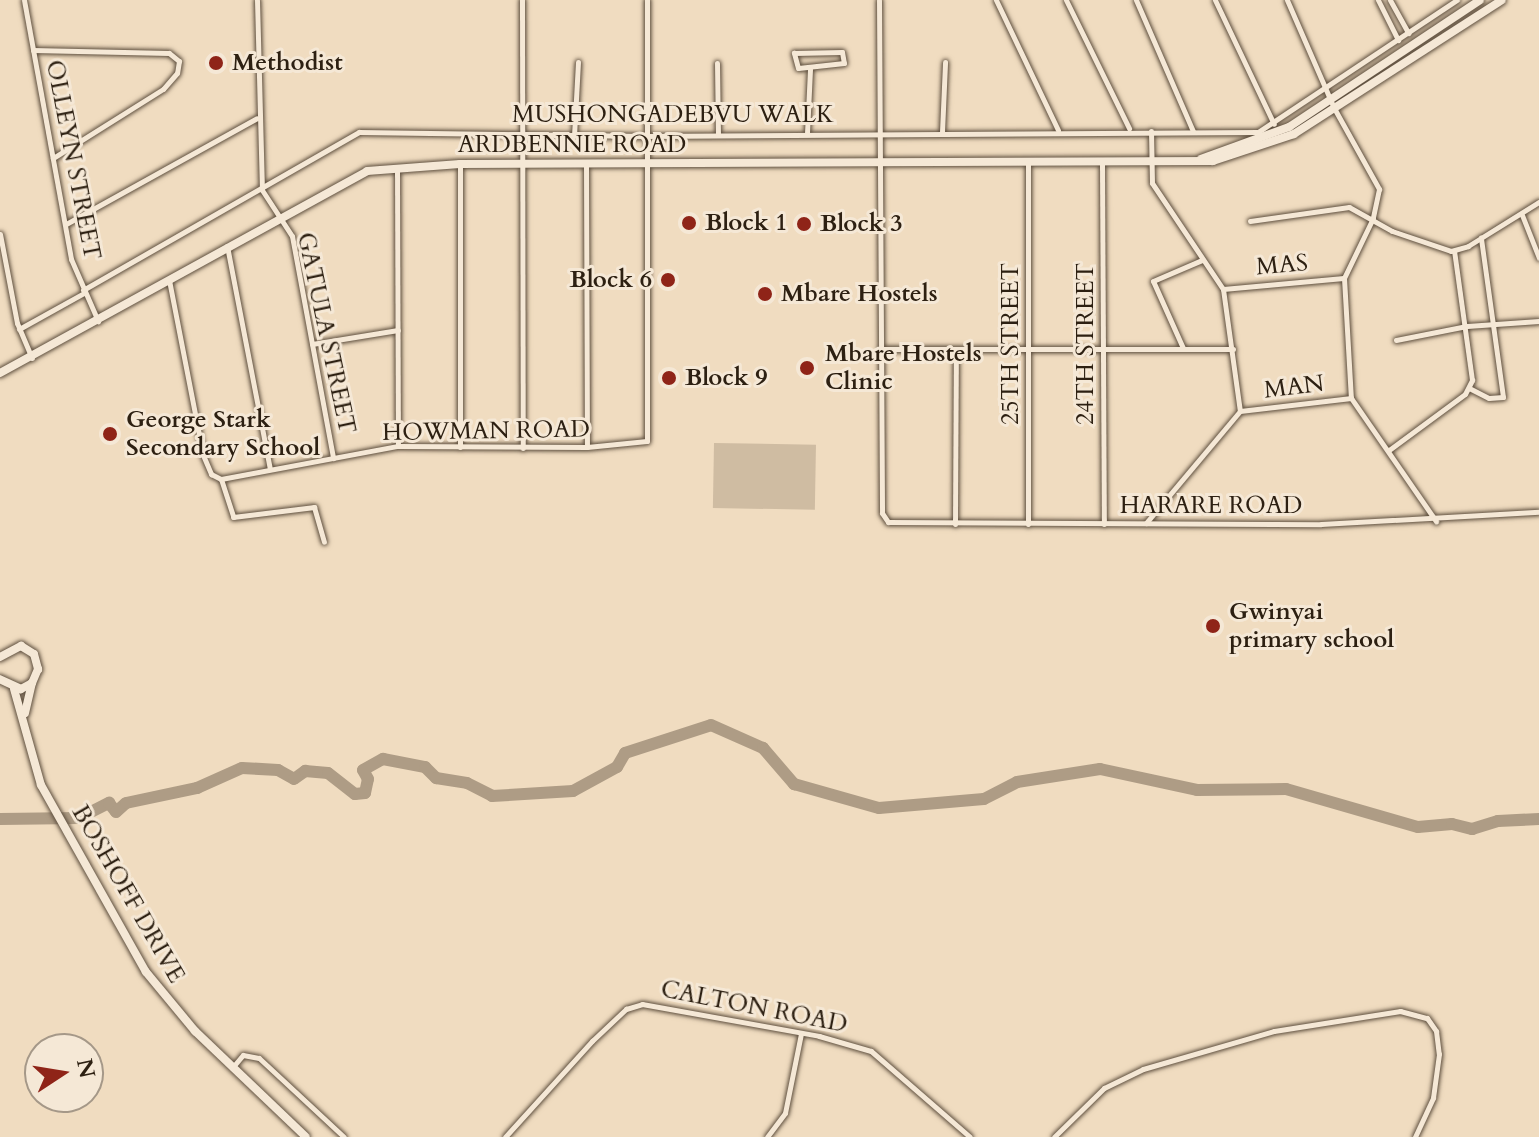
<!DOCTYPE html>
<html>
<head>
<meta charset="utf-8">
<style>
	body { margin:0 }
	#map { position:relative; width:1539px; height:1137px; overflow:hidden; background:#f0dcc0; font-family:Cardo,serif }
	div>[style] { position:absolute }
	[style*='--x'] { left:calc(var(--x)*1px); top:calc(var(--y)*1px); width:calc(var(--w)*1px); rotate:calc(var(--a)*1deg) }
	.green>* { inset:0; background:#cfbca2; transform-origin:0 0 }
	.river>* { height:12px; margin:-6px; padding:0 6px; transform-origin:6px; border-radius:6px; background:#ae9c85 }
	.roads { filter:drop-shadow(0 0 2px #5e4f3e) drop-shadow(0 0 2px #5e4f3e) }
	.minor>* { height:5px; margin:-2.5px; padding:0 2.5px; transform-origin:2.5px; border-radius:2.5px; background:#f5e8d6 }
	.secondary>* { height:8px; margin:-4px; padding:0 4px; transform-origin:4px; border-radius:4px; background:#f5e8d6 }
	.dots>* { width:22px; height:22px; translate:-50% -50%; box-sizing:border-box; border:4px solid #f5e8d6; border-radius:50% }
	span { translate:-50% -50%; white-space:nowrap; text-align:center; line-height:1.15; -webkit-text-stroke:6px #f5e8d6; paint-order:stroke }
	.poi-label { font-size:24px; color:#2d2012; font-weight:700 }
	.left { translate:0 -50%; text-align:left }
	.right { translate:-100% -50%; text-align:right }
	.street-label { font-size:24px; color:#2d2012 }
	.north { position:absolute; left:24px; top:1033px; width:80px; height:80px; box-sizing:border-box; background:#f5e8d6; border:2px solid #a59888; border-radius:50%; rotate:78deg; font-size:22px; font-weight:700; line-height:32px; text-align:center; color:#2d2012 }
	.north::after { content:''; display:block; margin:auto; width:28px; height:36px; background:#8f2418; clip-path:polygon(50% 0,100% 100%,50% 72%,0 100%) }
</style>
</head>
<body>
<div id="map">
	<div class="green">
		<div style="left:714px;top:443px;width:102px;height:65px;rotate:1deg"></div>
	</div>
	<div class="river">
		<div style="--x:0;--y:819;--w:79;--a:-0.7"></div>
		<div style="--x:79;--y:818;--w:34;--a:-27"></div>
		<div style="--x:109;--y:803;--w:11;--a:52"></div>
		<div style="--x:116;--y:812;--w:13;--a:-42"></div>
		<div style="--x:126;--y:803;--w:73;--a:-11.9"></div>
		<div style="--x:197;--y:788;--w:49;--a:-24"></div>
		<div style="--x:242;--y:768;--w:36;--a:3"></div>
		<div style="--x:278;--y:770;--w:18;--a:29"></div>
		<div style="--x:294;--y:779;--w:14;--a:-36"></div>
		<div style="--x:305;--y:771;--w:23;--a:5"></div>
		<div style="--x:328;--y:773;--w:34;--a:38"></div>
		<div style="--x:355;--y:794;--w:10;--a:-6"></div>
		<div style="--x:365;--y:793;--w:14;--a:-78"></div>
		<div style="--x:368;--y:779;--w:10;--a:-119"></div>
		<div style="--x:363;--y:770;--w:23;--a:-29"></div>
		<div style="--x:383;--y:759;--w:43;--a:10.8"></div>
		<div style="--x:425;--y:767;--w:16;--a:45"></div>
		<div style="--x:436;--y:778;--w:31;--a:9"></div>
		<div style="--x:467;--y:783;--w:28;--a:27"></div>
		<div style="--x:492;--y:796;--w:81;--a:-3.5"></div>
		<div style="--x:573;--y:791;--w:50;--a:-28.6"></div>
		<div style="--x:617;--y:767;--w:16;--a:-60"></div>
		<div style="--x:625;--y:753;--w:90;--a:-18"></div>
		<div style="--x:711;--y:725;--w:57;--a:23.9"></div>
		<div style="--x:763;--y:748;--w:48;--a:49.3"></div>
		<div style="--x:794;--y:784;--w:88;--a:15.8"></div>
		<div style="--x:879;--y:808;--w:105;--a:-4.9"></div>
		<div style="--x:984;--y:799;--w:37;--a:-27"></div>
		<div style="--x:1017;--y:782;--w:84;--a:-8.9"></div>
		<div style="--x:1100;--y:769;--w:99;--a:12.2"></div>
		<div style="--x:1197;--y:790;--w:89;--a:-0.6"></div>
		<div style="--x:1286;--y:789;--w:137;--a:16.1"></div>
		<div style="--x:1418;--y:827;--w:34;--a:-5"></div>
		<div style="--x:1452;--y:824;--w:21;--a:14"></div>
		<div style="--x:1472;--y:829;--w:27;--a:-17"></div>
		<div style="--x:1498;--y:821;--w:41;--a:-2.8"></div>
	</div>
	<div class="roads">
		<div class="minor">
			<div style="--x:24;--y:0;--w:263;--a:79.7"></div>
			<div style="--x:71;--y:259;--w:68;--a:66.5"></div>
			<div style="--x:257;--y:0;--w:190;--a:88.5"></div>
			<div style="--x:262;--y:190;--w:55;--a:56.9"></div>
			<div style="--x:292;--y:236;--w:226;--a:79.5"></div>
			<div style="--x:522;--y:0;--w:448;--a:89.9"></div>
			<div style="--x:879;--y:0;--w:513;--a:89.66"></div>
			<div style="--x:882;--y:513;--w:11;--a:56"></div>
			<div style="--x:888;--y:522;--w:433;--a:0.3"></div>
			<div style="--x:1321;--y:524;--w:218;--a:-3.2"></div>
			<div style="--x:996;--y:0;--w:144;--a:64.5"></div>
			<div style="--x:1066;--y:0;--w:143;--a:63.8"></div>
			<div style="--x:1136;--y:0;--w:143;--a:66.5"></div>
			<div style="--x:1215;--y:0;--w:137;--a:64.6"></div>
			<div style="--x:1287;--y:0;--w:118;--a:66.5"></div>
			<div style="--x:1334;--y:108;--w:93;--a:60.9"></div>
			<div style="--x:1379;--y:189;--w:30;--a:102"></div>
			<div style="--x:1373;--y:218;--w:67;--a:115.8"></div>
			<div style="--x:1344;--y:278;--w:120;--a:86.7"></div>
			<div style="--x:1351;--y:398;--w:150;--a:55.4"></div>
			<div style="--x:1378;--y:0;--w:45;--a:63.4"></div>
			<div style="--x:1390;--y:0;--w:38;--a:61"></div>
			<div style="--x:33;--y:50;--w:136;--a:1.3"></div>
			<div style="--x:169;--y:53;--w:13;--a:39"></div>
			<div style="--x:179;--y:61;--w:12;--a:99"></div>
			<div style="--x:177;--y:73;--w:21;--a:131"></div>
			<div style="--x:163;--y:89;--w:130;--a:147.9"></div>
			<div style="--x:794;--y:53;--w:48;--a:-1.2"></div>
			<div style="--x:842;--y:52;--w:11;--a:80"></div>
			<div style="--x:844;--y:63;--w:46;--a:173.8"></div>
			<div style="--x:798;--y:68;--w:16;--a:-105"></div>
			<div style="--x:717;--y:63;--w:72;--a:89.2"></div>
			<div style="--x:1151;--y:131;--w:52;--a:88.9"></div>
			<div style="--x:1152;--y:183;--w:128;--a:56.2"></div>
			<div style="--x:1223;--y:289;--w:123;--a:82.1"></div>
			<div style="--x:942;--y:132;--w:70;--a:-87.5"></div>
			<div style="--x:807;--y:133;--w:64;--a:-87.3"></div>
			<div style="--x:574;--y:136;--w:74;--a:-86.9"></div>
			<div style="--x:460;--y:164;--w:283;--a:90"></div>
			<div style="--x:1102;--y:164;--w:360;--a:89.7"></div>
			<div style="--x:1028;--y:165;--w:359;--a:90"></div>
			<div style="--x:586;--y:166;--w:281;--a:89.8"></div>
			<div style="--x:397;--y:167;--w:279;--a:89.8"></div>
			<div style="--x:1522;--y:215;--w:46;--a:68.4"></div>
			<div style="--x:1250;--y:221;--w:100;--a:-8"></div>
			<div style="--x:1349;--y:207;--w:49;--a:29.2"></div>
			<div style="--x:1392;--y:231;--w:62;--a:18.7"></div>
			<div style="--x:1451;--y:251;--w:18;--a:-16"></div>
			<div style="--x:1468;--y:246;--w:84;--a:-31.8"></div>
			<div style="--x:66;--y:224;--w:218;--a:-29"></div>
			<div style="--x:0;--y:234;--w:91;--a:79.2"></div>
			<div style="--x:17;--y:323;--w:38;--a:67"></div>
			<div style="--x:227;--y:246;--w:227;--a:79.1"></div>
			<div style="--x:169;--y:280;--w:178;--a:79"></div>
			<div style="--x:203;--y:455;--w:21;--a:67"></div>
			<div style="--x:211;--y:474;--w:11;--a:27"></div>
			<div style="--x:1223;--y:289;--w:121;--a:-5.2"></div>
			<div style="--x:83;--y:290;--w:318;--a:-29.8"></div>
			<div style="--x:359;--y:132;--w:286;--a:0.8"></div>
			<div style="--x:645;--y:136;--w:613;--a:-0.37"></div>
			<div style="--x:1258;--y:132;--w:239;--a:-33.6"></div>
			<div style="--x:19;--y:329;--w:74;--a:-29"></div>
			<div style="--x:1396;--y:340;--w:72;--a:-11.2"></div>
			<div style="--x:1467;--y:326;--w:72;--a:-4"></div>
			<div style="--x:312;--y:344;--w:87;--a:-9.2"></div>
			<div style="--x:1183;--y:348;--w:73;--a:-114.1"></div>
			<div style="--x:1153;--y:281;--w:53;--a:-23.2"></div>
			<div style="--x:880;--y:349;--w:353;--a:0"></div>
			<div style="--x:1469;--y:388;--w:22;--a:27"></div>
			<div style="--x:1489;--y:398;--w:14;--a:-4"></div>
			<div style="--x:1503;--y:397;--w:161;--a:-97.9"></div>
			<div style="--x:1240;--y:411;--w:112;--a:-6.7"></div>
			<div style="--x:1389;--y:450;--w:94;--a:-36.4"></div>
			<div style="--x:1465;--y:394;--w:16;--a:-63"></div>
			<div style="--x:1472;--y:380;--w:130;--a:-97.9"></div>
			<div style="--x:221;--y:479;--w:180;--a:-10.6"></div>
			<div style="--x:398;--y:446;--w:189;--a:0.3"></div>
			<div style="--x:587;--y:447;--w:60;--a:-5.7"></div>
			<div style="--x:647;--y:441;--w:441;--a:-90"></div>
			<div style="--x:221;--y:479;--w:40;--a:72"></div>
			<div style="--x:233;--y:517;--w:82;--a:-7"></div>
			<div style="--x:314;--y:507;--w:36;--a:74"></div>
			<div style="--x:1146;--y:523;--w:146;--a:-50"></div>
			<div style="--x:955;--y:524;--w:174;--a:-89.7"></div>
			<div style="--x:232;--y:1068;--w:17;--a:-50"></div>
			<div style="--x:243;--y:1055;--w:16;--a:11"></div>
			<div style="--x:259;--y:1058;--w:116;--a:42.9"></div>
			<div style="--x:505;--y:1137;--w:130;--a:-47.8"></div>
			<div style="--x:592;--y:1041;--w:47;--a:-43.3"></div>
			<div style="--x:626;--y:1009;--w:17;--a:-17"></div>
			<div style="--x:642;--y:1004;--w:180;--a:10.2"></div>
			<div style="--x:819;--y:1036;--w:54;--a:16.1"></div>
			<div style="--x:871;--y:1051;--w:131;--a:41"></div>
			<div style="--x:767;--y:1137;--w:30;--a:-53"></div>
			<div style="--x:785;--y:1113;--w:81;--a:-78.6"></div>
			<div style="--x:1054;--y:1137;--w:70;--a:-44.4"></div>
			<div style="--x:1104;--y:1088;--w:43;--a:-26"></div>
			<div style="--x:1143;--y:1069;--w:136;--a:-16.2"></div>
			<div style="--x:1274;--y:1031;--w:128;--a:-9"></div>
			<div style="--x:1400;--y:1011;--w:28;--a:15"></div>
			<div style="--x:1427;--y:1018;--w:16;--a:55"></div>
			<div style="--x:1436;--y:1031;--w:23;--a:83"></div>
			<div style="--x:1439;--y:1054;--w:44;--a:97.8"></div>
			<div style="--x:1433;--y:1098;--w:43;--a:114.8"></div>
		</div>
		<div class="secondary">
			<div style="--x:1201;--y:159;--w:94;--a:-20"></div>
			<div style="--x:1289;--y:127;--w:229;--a:-33.6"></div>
			<div style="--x:0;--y:373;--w:419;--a:-28.8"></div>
			<div style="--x:367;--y:171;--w:93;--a:-4.3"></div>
			<div style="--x:460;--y:164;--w:753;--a:-0.23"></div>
			<div style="--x:1213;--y:161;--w:85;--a:-18.4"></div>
			<div style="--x:1294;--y:134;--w:247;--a:-32.8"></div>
			<div style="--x:0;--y:657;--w:24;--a:-28"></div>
			<div style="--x:21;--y:646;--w:15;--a:32"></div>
			<div style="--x:34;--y:654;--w:16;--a:75"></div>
			<div style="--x:38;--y:669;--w:15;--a:113"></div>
			<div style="--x:32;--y:683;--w:13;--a:151"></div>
			<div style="--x:21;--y:689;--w:23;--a:-155"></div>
			<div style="--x:14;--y:689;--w:100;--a:74.3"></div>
			<div style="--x:41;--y:785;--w:214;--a:60.7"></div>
			<div style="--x:146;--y:972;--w:77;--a:50.3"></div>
			<div style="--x:195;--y:1031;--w:153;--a:43.7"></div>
			<div style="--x:25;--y:713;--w:31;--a:-77"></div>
		</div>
	</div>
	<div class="dots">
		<div style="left:216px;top:63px;background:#8f2418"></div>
		<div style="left:689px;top:223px;background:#8f2418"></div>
		<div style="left:804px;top:224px;background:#8f2418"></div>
		<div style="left:668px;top:280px;background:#8f2418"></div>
		<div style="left:765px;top:294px;background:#8f2418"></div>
		<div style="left:807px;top:368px;background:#8f2418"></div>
		<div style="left:669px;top:378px;background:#8f2418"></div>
		<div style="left:110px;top:434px;background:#8f2418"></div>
		<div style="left:1213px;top:626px;background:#8f2418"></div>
	</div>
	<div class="poi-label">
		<span class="left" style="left:232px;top:63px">Methodist</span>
		<span class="left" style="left:705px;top:223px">Block 1</span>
		<span class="left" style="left:820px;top:224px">Block 3</span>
		<span class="right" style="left:652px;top:280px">Block 6</span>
		<span class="left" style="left:781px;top:294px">Mbare Hostels</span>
		<span class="left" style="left:825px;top:368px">Mbare Hostels<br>Clinic</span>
		<span class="left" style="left:685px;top:378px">Block 9</span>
		<span class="left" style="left:126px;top:434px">George Stark<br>Secondary School</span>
		<span class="left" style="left:1229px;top:626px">Gwinyai<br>primary school</span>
	</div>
	<div class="street-label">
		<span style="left:673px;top:115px">MUSHONGADEBVU WALK</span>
		<span style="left:572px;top:145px">ARDBENNIE ROAD</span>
		<span style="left:73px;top:160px;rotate:79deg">OLLEYN STREET</span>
		<span style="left:1282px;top:265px;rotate:-5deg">MAS</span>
		<span style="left:326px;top:333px;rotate:78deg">GATULA STREET</span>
		<span style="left:1011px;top:344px;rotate:-90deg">25TH STREET</span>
		<span style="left:1086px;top:344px;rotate:-90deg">24TH STREET</span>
		<span style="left:1294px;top:387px;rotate:-7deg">MAN</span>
		<span style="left:486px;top:431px;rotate:-1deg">HOWMAN ROAD</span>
		<span style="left:1211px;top:506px">HARARE ROAD</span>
		<span style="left:128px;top:894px;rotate:60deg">BOSHOFF DRIVE</span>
		<span style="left:754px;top:1007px;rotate:11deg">CALTON ROAD</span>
	</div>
	<div class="north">N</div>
</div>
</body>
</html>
